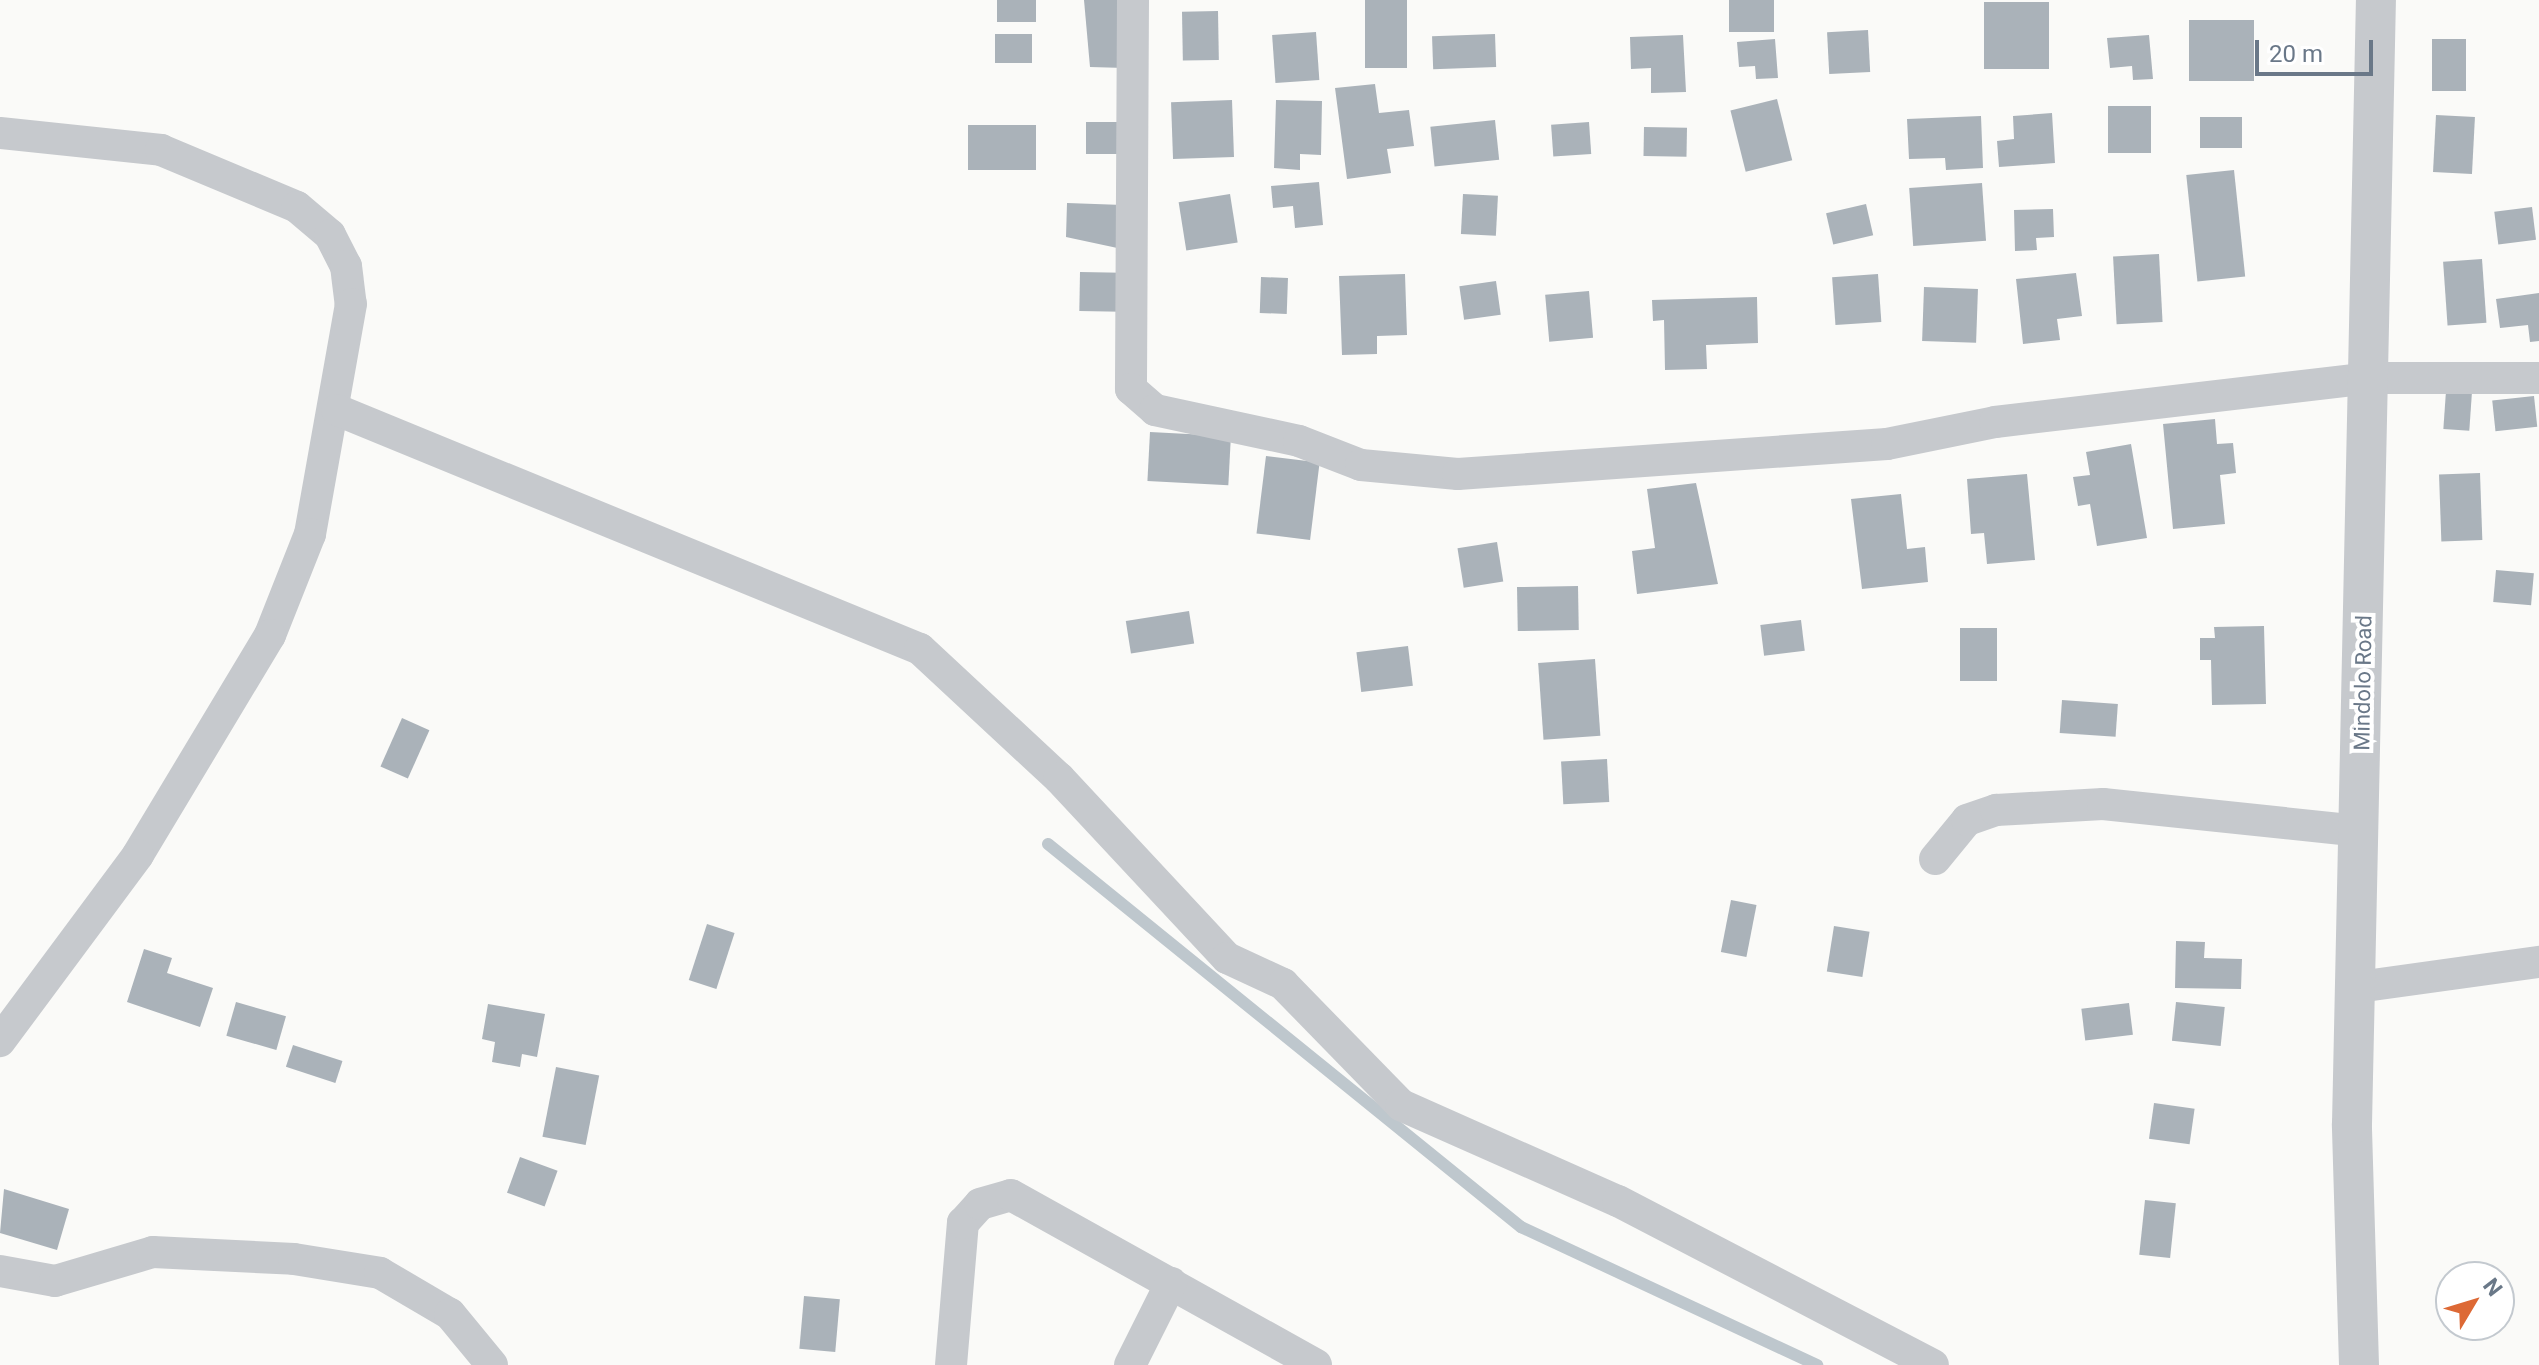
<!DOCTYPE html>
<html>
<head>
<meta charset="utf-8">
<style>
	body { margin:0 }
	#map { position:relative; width:2539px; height:1365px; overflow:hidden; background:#fafaf8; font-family:Roboto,sans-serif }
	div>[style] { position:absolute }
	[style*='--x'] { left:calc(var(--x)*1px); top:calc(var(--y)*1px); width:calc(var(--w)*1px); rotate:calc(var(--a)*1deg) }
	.stream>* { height:12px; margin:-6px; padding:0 6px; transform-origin:6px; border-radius:6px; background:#bec7cd }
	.building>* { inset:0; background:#aab2b9; transform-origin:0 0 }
	.minor>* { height:32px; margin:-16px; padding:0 16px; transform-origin:16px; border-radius:16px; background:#c6c9cd }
	.tertiary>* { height:40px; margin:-20px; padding:0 20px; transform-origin:20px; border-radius:20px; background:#c6c9cd }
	span { translate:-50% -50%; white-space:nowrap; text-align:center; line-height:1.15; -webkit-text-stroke:8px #fff; paint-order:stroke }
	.street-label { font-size:22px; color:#6a7888 }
	.north { position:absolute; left:2435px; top:1261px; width:80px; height:80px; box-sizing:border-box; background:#fff; border:2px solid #c3c9cf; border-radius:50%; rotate:52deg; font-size:22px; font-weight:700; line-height:32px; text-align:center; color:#6a7888 }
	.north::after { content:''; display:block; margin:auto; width:28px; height:36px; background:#dd6935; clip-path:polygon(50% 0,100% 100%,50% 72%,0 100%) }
	.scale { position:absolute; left:2255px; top:40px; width:118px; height:36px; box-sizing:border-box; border:4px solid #6a7888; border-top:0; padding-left:10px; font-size:24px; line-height:28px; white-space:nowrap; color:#6a7888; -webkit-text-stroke:6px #fff; paint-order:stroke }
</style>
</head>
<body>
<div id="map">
	<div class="stream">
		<div style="--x:1048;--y:844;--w:609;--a:39"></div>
		<div style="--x:1521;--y:1227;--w:327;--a:25"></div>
	</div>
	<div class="building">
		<div style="left:997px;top:0;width:39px;height:22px"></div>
		<div style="clip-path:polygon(1084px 0,1126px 0,1125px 68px,1090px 67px)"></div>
		<div style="left:1365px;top:0;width:42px;height:68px"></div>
		<div style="left:1729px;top:0;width:45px;height:32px"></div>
		<div style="left:2049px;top:2px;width:67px;height:65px;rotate:90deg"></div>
		<div style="left:1218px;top:11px;width:49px;height:36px;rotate:89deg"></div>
		<div style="left:2189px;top:20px;width:65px;height:61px"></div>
		<div style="left:1868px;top:30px;width:42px;height:41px;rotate:87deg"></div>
		<div style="left:1316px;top:32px;width:48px;height:44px;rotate:86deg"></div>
		<div style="left:995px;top:34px;width:37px;height:29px"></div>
		<div style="left:1495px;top:34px;width:33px;height:63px;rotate:88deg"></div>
		<div style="clip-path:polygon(1683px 35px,1686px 92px,1651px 93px,1651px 68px,1631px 69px,1630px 37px)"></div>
		<div style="clip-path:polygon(2149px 35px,2153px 79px,2133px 80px,2132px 66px,2110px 68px,2107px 38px)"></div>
		<div style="clip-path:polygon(1775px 39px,1778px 78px,1756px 79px,1755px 66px,1739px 67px,1737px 42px)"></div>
		<div style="left:2432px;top:39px;width:34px;height:52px"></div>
		<div style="clip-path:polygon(1375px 84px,1379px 113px,1409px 110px,1414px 146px,1387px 149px,1391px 173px,1347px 179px,1335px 88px)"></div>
		<div style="left:1777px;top:99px;width:63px;height:48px;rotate:76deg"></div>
		<div style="left:1232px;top:100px;width:57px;height:61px;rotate:88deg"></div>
		<div style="clip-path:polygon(1276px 100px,1322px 101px,1321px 155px,1300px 154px,1300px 170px,1274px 168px)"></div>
		<div style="left:2108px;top:106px;width:43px;height:47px"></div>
		<div style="clip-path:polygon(2052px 113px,2055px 163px,1999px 167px,1997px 141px,2014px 139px,2013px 116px)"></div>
		<div style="left:2436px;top:115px;width:39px;height:57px;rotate:3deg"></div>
		<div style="clip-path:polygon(1981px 116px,1983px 168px,1946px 170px,1945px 158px,1909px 159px,1907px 119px)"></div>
		<div style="left:2200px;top:117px;width:42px;height:31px"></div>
		<div style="left:1495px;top:120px;width:40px;height:65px;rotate:84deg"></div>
		<div style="left:1086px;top:122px;width:37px;height:32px"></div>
		<div style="left:1589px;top:122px;width:32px;height:38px;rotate:86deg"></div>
		<div style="left:1036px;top:125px;width:45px;height:68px;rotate:90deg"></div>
		<div style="left:1644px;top:127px;width:43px;height:29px;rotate:1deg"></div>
		<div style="left:2234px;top:170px;width:107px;height:48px;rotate:84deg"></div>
		<div style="clip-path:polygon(1319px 182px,1323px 225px,1295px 228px,1293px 206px,1273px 208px,1271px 186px)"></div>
		<div style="left:1982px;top:183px;width:58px;height:73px;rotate:86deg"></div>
		<div style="left:1230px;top:194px;width:49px;height:52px;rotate:81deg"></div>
		<div style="left:1463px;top:194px;width:35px;height:40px;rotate:3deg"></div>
		<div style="clip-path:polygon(1067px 203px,1123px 205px,1122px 249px,1066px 237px)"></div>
		<div style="left:1866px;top:204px;width:32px;height:41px;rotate:77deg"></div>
		<div style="left:2532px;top:207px;width:33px;height:38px;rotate:83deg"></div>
		<div style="clip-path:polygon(2053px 209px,2054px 237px,2036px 238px,2037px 250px,2015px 251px,2014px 210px)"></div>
		<div style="left:2159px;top:254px;width:68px;height:46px;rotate:87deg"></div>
		<div style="left:2482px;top:259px;width:64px;height:39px;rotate:86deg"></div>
		<div style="left:1080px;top:272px;width:42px;height:39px;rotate:1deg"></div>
		<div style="clip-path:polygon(2076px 273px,2082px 316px,2057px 319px,2060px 340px,2023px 344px,2016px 279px)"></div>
		<div style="clip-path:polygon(1405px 274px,1407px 335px,1377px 336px,1377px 354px,1342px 355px,1339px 276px)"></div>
		<div style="left:1878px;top:274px;width:48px;height:46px;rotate:86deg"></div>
		<div style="left:1261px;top:277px;width:27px;height:36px;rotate:2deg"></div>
		<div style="left:1496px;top:281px;width:34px;height:37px;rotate:82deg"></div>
		<div style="left:1924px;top:287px;width:54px;height:54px;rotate:2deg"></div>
		<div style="left:1589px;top:291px;width:47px;height:44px;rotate:85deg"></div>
		<div style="clip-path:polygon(2539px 293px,2539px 341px,2530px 342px,2528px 325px,2500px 328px,2496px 299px)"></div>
		<div style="clip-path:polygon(1757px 297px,1758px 343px,1706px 345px,1707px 369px,1665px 370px,1664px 320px,1653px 321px,1652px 300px)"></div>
		<div style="left:2446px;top:391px;width:26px;height:38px;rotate:4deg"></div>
		<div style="left:2534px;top:396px;width:31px;height:42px;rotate:84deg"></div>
		<div style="clip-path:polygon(2215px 419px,2217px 444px,2233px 443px,2236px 473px,2220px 475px,2225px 524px,2173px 529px,2163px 424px)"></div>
		<div style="left:1150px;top:432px;width:81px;height:49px;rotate:3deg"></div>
		<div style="clip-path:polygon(2131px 444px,2147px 538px,2097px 546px,2090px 504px,2078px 506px,2073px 477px,2090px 475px,2086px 452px)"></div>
		<div style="left:1266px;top:456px;width:54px;height:78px;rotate:7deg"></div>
		<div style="left:2480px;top:473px;width:67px;height:41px;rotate:88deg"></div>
		<div style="clip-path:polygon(2027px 474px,2035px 560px,1987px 564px,1984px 533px,1971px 534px,1967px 479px)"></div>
		<div style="clip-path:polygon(1696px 483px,1718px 584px,1637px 594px,1632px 551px,1655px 548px,1647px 489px)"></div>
		<div style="clip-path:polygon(1901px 494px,1907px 549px,1925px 547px,1928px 582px,1862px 589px,1851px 499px)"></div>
		<div style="left:1497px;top:542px;width:40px;height:40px;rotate:81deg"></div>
		<div style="left:2496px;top:570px;width:38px;height:32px;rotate:5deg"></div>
		<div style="left:1578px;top:586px;width:44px;height:61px;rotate:89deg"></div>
		<div style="left:1189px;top:611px;width:33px;height:64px;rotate:81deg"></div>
		<div style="left:1801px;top:620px;width:31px;height:41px;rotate:83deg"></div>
		<div style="clip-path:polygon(2264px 626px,2266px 704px,2212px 705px,2211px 660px,2200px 660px,2200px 638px,2215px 638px,2214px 627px)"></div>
		<div style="left:1960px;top:628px;width:37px;height:53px"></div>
		<div style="left:1408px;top:646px;width:40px;height:52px;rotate:83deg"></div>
		<div style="left:1595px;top:659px;width:77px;height:57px;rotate:86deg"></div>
		<div style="left:2062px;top:700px;width:56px;height:33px;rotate:4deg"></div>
		<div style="left:402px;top:718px;width:30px;height:53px;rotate:24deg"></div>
		<div style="left:1607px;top:759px;width:43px;height:46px;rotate:87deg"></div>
		<div style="left:1731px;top:900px;width:26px;height:53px;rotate:11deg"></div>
		<div style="left:707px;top:924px;width:29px;height:59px;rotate:18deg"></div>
		<div style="left:1834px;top:926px;width:36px;height:46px;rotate:9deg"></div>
		<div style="clip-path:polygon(2176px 941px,2205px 942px,2204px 958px,2242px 959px,2241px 989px,2175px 988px)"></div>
		<div style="clip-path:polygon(144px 949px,172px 958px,167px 973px,213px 988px,200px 1027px,127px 1002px)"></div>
		<div style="left:236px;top:1002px;width:52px;height:35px;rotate:16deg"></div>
		<div style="left:2176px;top:1002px;width:49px;height:39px;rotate:6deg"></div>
		<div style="left:2129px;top:1003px;width:32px;height:48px;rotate:83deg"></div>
		<div style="clip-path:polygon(488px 1004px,545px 1014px,537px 1057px,522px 1054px,520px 1067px,492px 1062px,495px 1042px,482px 1039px)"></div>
		<div style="left:293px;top:1045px;width:52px;height:23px;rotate:18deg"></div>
		<div style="left:556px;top:1067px;width:44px;height:71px;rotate:11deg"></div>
		<div style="left:2154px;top:1103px;width:41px;height:36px;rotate:8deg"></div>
		<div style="left:520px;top:1157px;width:40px;height:38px;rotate:20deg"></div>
		<div style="clip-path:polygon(4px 1189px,69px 1209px,57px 1250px,0 1233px)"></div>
		<div style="left:2145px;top:1200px;width:31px;height:55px;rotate:6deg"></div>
		<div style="left:804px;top:1296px;width:36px;height:53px;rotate:5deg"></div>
	</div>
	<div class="minor">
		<div style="--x:1133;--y:0;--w:389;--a:90.3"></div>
		<div style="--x:1131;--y:389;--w:32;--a:41"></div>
		<div style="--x:1155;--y:410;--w:147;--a:12.1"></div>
		<div style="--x:1299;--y:441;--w:66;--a:21.2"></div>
		<div style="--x:1361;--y:465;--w:97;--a:5.3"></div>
		<div style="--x:1458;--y:474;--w:430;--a:-4"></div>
		<div style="--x:1887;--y:444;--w:110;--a:-11.5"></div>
		<div style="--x:1995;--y:422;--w:379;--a:-6.7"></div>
		<div style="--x:2371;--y:378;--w:168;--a:0"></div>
		<div style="--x:0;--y:133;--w:162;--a:6"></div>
		<div style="--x:161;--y:150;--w:147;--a:22.7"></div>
		<div style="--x:297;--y:207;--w:43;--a:40.3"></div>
		<div style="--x:330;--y:235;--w:35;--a:63"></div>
		<div style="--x:346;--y:266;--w:38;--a:83"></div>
		<div style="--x:351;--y:304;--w:234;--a:100.1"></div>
		<div style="--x:310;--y:534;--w:109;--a:111.6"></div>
		<div style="--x:270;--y:635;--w:257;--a:121"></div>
		<div style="--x:138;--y:855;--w:232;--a:126.6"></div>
		<div style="--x:337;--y:410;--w:630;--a:22.29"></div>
		<div style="--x:920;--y:649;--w:190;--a:42.9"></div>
		<div style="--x:1059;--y:778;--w:246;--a:47"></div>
		<div style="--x:1227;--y:958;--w:62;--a:24.9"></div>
		<div style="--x:1283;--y:984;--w:169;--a:45.7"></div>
		<div style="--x:1401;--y:1105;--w:237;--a:23.9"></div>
		<div style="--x:1618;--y:1201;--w:355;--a:27.5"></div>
		<div style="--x:1935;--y:859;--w:50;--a:-50.6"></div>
		<div style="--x:1967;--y:820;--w:31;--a:-19"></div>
		<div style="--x:1996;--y:810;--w:107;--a:-3.2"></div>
		<div style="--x:2103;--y:804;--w:257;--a:6"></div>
		<div style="--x:2358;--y:987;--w:183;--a:-7.9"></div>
		<div style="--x:0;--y:1271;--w:56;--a:10.3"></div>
		<div style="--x:55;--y:1281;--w:102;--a:-16.5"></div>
		<div style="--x:153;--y:1252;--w:141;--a:2.8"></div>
		<div style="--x:294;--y:1259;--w:87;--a:9.2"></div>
		<div style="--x:380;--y:1273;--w:81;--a:30.4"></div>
		<div style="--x:450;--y:1314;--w:66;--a:50.5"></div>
		<div style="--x:951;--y:1365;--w:143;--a:-85.2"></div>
		<div style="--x:963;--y:1223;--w:25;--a:-48"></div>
		<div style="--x:980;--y:1204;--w:32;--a:-16"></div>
		<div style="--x:1011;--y:1195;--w:349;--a:29.1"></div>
		<div style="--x:1130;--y:1365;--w:92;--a:-63.4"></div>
	</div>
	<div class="tertiary">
		<div style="--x:2359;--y:1365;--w:241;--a:-91.7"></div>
		<div style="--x:2352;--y:1124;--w:1124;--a:-88.78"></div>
	</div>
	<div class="street-label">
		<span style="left:2363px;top:683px;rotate:-89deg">Mindolo Road</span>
	</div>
	<div class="north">N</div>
	<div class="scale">20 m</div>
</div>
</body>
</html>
